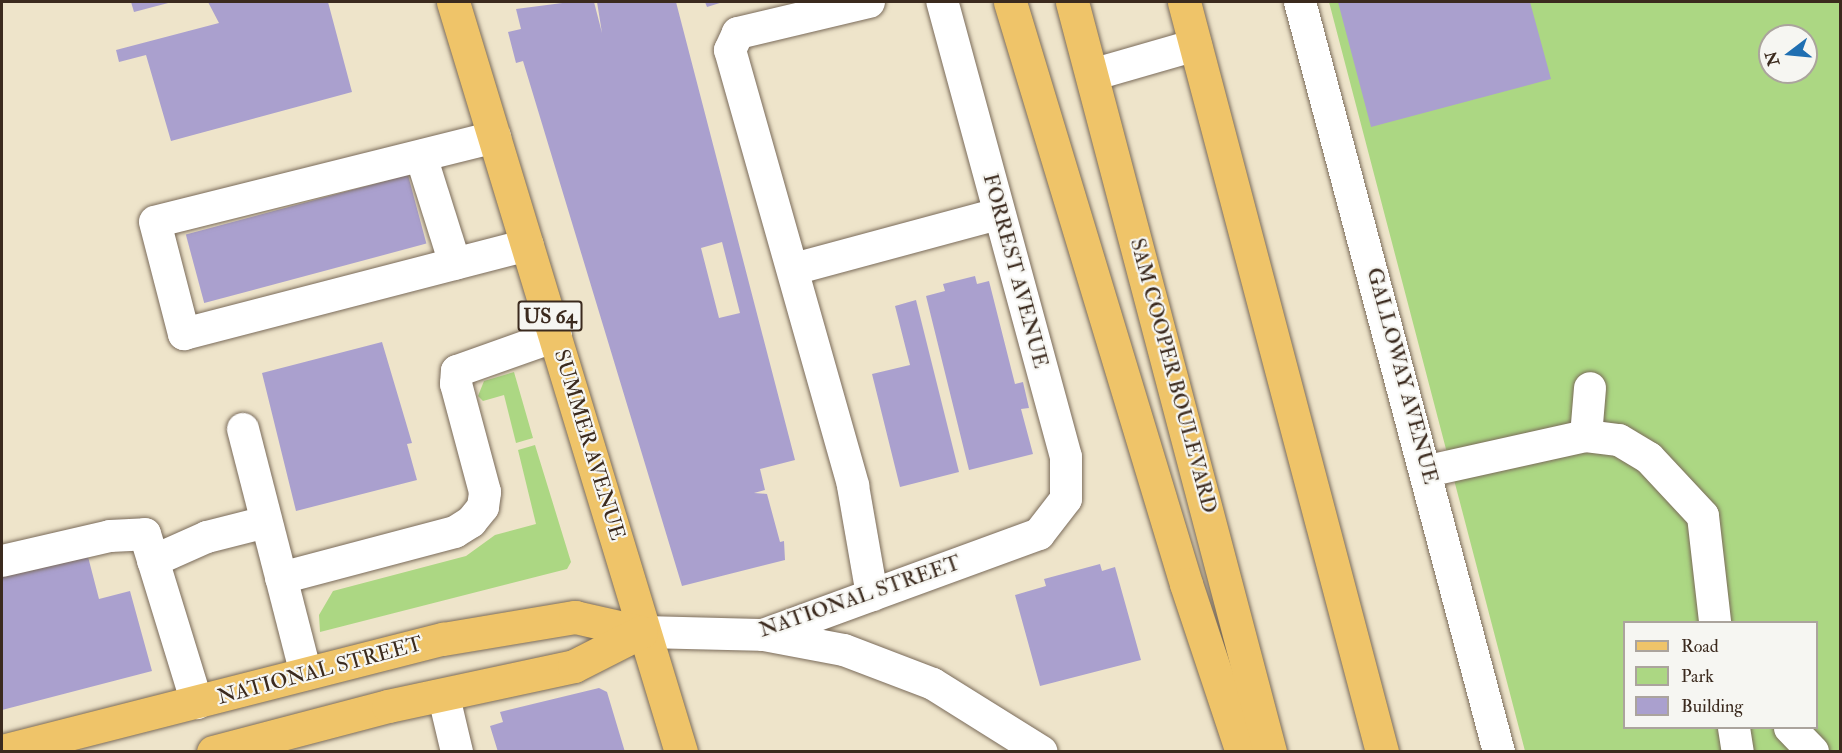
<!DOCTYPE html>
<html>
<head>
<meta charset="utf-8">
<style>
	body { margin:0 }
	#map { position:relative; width:1842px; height:753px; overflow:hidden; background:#eee4ca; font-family:"IM FELL Double Pica",serif }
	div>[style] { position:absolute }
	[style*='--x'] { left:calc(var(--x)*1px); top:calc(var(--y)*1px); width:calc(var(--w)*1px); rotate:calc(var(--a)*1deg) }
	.green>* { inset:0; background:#acd783 }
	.building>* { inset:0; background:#aaa0ce; transform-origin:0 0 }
	.roads { filter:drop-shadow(0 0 2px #7a6b5a) drop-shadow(0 0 2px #7a6b5a) }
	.minor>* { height:32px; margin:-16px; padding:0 16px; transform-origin:16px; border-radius:16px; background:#fff }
	.major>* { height:33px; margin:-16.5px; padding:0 16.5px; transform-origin:16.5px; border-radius:16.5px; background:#efc469 }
	.highway>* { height:33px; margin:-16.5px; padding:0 16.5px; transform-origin:16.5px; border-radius:16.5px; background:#efc469 }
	span { translate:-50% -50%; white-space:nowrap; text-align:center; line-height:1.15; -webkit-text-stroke:4.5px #f6f6f2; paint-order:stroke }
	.shield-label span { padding:2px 4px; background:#f6f6f2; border:2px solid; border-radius:4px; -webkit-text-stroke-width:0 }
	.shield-label { font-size:20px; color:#3b2a1e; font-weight:700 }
	.street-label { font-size:21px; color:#3b2a1e }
	.frame { position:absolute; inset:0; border:3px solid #3b2a1e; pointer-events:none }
	.legend { position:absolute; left:1623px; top:621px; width:195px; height:108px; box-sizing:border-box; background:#f6f6f2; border:2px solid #aba49d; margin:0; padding:8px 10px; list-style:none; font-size:18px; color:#3b2a1e }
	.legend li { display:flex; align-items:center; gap:12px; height:30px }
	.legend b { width:30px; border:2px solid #aba49d }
	.north { position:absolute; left:1758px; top:24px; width:60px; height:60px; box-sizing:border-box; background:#f6f6f2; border:2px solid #aba49d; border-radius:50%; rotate:254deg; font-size:16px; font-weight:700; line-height:24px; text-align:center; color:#3b2a1e }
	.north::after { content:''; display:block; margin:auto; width:21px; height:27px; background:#1f6fb2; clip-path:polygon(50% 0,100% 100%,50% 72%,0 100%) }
</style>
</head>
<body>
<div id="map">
	<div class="green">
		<div style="clip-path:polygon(evenodd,1329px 2px,1840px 2px,1840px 751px,1525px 751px,1329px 2px,1770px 36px,1806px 36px,1806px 72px,1770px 72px,1770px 36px,1329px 2px,1624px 622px,1816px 622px,1816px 728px,1624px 728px,1624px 622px)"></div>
		<div style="clip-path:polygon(514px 372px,533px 438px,516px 443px,504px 395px,483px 401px,478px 396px,484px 381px)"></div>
		<div style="clip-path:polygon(535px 445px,571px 562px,567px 569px,320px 632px,319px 615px,333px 591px,466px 556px,495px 535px,536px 524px,518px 450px)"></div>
	</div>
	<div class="building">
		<div style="clip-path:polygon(131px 2px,172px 2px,134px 12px)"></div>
		<div style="clip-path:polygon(208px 2px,328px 2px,352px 92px,171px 141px,146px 55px,119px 62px,116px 50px,219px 23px)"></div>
		<div style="clip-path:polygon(evenodd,570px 2px,594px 2px,602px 33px,597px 2px,676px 2px,795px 460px,760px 469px,765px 490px,754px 493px,767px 494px,780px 542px,784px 541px,785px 560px,682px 586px,523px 61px,516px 63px,508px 32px,521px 29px,516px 9px,570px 2px,722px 242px,740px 313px,719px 318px,701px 248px,722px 242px)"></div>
		<div style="clip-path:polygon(705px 2px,723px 2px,707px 7px)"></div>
		<div style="clip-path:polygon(1338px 2px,1530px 2px,1551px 79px,1371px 127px)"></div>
		<div style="left:408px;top:175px;width:71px;height:230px;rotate:75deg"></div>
		<div style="clip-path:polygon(975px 276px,977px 284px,989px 281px,1015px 384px,1023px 382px,1029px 408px,1021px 409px,1033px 454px,969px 470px,926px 296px,945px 291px,943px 284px)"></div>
		<div style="clip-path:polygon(916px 300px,959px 472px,900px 487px,872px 374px,910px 365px,895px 306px)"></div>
		<div style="clip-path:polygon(382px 342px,412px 443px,407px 444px,417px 480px,296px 511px,262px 373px)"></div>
		<div style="clip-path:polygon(86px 549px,99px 599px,130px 591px,152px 671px,2px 710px,2px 571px)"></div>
		<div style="clip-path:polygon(1100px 564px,1102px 571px,1115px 567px,1141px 660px,1040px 686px,1015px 595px,1046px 586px,1044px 579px)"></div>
		<div style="clip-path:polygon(599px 688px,607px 692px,625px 752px,498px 752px,490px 726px,503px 722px,500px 712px)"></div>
	</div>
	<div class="roads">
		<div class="minor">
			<div style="--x:869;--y:2;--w:135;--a:166.7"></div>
			<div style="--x:738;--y:33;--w:19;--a:115"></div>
			<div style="--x:730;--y:50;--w:453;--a:74.2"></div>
			<div style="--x:853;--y:486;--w:111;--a:80.1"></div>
			<div style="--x:1300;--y:2;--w:776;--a:75.14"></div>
			<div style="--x:1092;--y:75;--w:108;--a:-16.1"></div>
			<div style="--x:495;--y:137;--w:350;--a:166"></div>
			<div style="--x:155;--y:222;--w:116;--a:75.5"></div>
			<div style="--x:184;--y:334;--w:355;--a:-14.5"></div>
			<div style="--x:421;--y:156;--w:113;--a:72.5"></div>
			<div style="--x:794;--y:269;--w:211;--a:-15.1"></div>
			<div style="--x:243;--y:429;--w:253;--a:75.6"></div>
			<div style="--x:1586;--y:436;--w:48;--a:-85.2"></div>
			<div style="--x:1428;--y:471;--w:162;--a:-12.5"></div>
			<div style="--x:1586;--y:436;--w:33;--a:7"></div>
			<div style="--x:1619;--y:440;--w:35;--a:31"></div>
			<div style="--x:1649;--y:458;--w:79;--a:47"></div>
			<div style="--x:1703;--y:516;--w:107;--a:83.5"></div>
			<div style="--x:2;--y:561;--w:111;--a:-13"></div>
			<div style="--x:110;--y:536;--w:35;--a:-3"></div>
			<div style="--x:145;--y:534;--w:177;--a:72.9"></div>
			<div style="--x:153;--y:561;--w:59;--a:-24"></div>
			<div style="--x:207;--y:537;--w:61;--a:-14.3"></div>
			<div style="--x:281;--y:578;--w:180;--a:-14.8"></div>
			<div style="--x:455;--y:532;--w:19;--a:-32"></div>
			<div style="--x:471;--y:522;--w:19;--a:-51"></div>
			<div style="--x:483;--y:507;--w:15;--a:-82"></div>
			<div style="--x:485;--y:492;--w:112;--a:-105"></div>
			<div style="--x:456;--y:384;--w:13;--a:-86"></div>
			<div style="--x:457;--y:371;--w:105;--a:-19.5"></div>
			<div style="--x:641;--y:632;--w:122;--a:1.4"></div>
			<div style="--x:763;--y:635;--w:294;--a:-20.1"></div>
			<div style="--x:1039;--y:534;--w:44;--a:-52.4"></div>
			<div style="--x:1066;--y:499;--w:42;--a:-90"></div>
			<div style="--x:1066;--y:457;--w:472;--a:-105.2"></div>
			<div style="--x:764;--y:635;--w:81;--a:10.6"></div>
			<div style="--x:844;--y:650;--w:95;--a:20.9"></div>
			<div style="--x:933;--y:684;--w:128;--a:32"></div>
			<div style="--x:444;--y:697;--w:57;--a:76.7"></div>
			<div style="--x:1734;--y:728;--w:24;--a:81"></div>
			<div style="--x:1790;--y:728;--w:33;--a:46"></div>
		</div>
		<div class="major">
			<div style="--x:453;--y:2;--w:784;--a:73.09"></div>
			<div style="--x:2;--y:751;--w:455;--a:-14.3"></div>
			<div style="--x:443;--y:639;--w:134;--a:-9.5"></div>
			<div style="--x:575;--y:617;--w:68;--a:12.8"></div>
			<div style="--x:213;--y:752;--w:181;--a:-14.7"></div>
			<div style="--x:388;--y:706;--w:190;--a:-12.1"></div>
			<div style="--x:574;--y:666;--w:75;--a:-26.9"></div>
		</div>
		<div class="highway">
			<div style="--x:1010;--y:2;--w:608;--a:73.17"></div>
			<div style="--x:1186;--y:584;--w:177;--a:71.6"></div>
			<div style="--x:1072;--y:2;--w:776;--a:75.21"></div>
			<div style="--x:1184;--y:2;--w:776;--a:75.21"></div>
		</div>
	</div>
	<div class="shield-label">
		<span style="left:550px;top:316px">US 64</span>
	</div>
	<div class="street-label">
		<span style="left:1015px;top:271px;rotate:75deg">FORREST AVENUE</span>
		<span style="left:1173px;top:376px;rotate:75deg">SAM COOPER BOULEVARD</span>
		<span style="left:1402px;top:376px;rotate:75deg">GALLOWAY AVENUE</span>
		<span style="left:589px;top:445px;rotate:73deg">SUMMER AVENUE</span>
		<span style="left:860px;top:597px;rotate:-19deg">NATIONAL STREET</span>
		<span style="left:320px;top:671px;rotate:-15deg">NATIONAL STREET</span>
	</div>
	<div class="frame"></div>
	<ul class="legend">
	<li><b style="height:8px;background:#efc469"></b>Road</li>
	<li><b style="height:16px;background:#acd783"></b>Park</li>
	<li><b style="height:16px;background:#aaa0ce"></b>Building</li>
	</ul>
	<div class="north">N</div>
</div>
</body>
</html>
